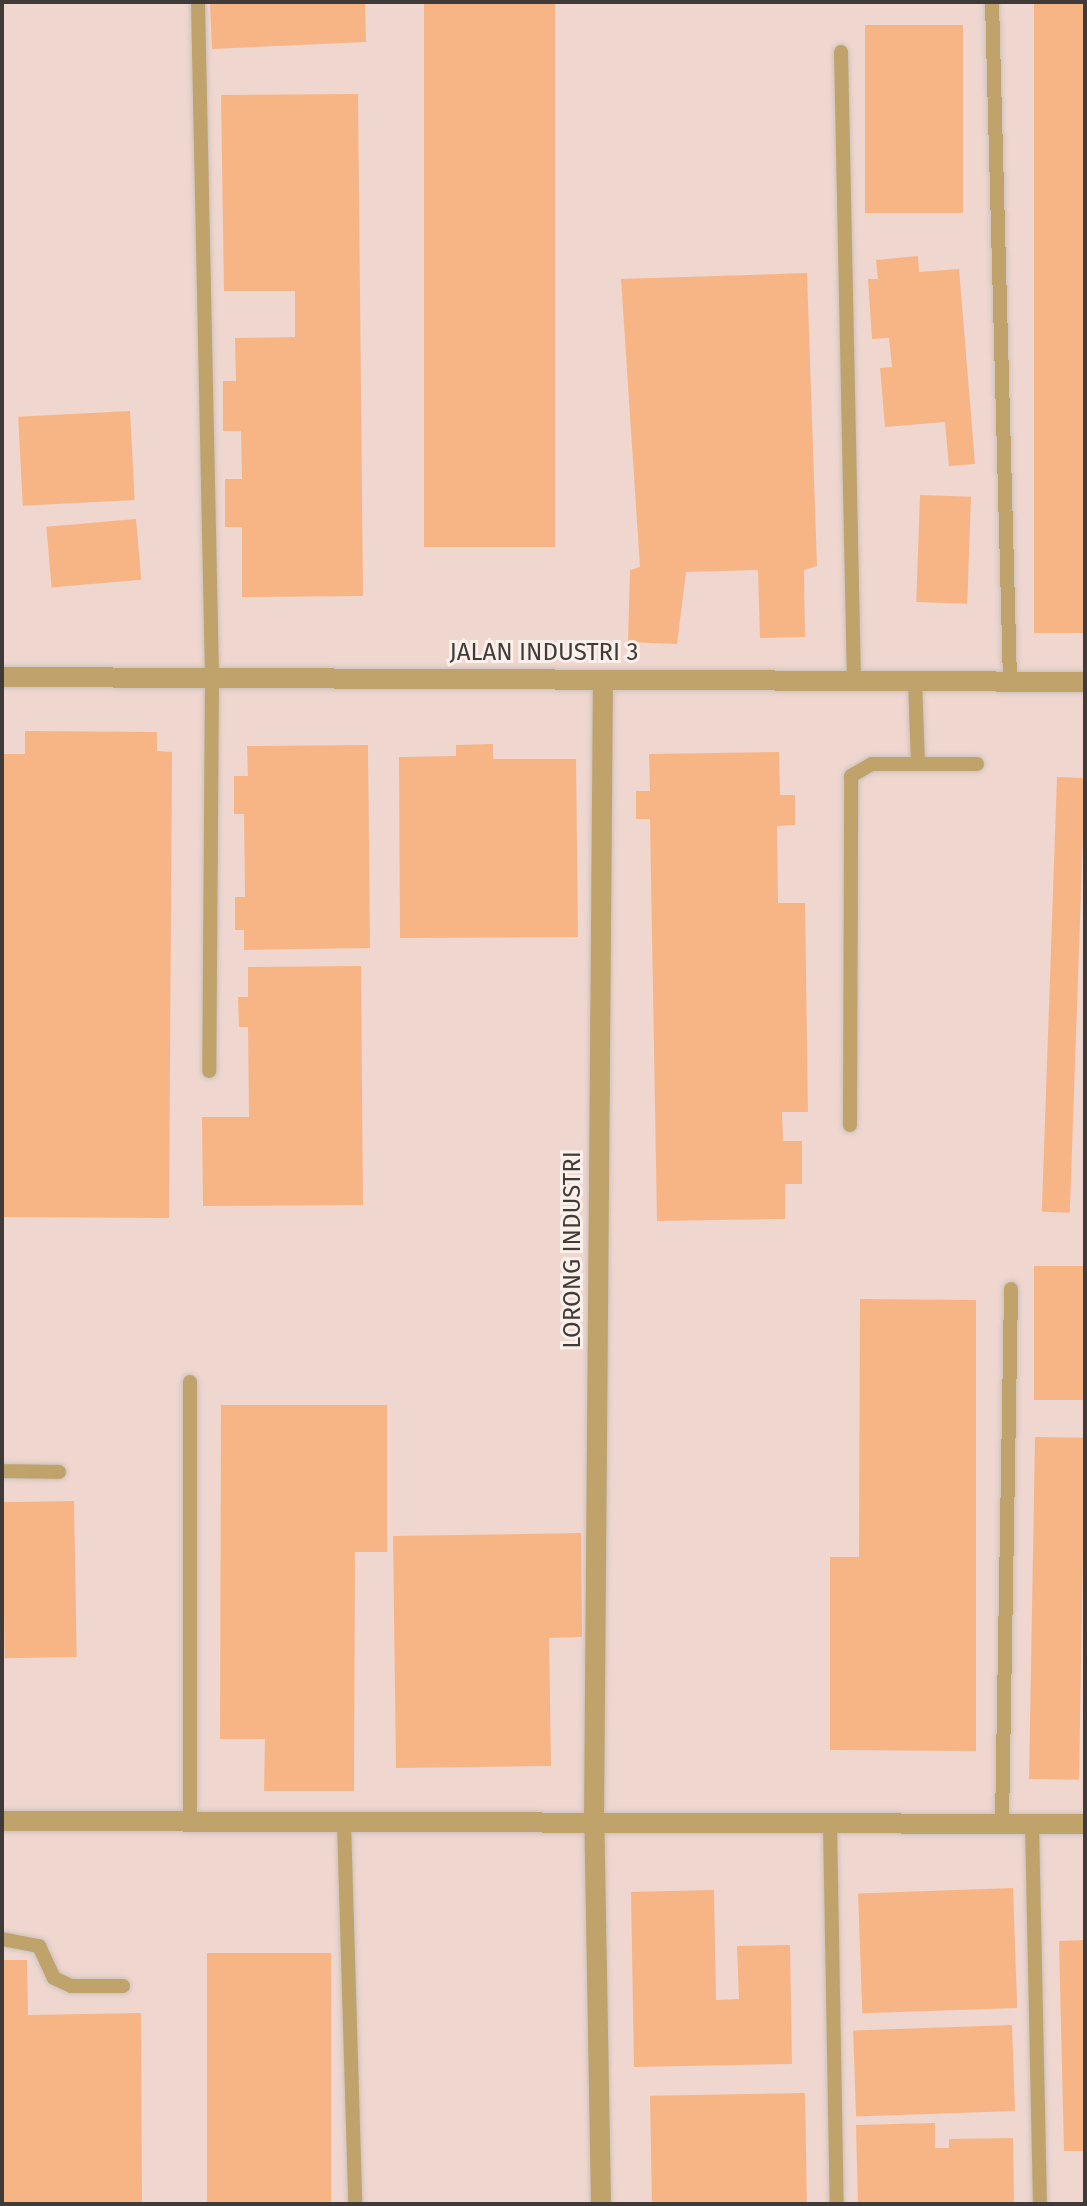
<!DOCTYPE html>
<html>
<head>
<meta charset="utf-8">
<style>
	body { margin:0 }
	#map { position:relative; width:1087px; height:2206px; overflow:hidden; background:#efe4dc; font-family:"Fira Sans",sans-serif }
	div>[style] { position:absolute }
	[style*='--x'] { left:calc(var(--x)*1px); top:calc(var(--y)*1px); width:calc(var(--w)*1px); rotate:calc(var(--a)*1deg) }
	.industrial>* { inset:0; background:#efd6cf; transform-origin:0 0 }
	.building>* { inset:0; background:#f7b586; transform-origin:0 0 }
	.roads { filter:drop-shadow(0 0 2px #ccc2bb) drop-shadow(0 0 2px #ccc2bb) }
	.lane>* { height:14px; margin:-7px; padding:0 7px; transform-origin:7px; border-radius:7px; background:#bfa36a }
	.street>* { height:20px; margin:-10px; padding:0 10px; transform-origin:10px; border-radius:10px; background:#bfa36a }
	span { translate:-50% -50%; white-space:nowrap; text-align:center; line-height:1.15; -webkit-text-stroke:6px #fcf1ea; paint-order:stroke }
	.street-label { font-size:24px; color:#403b38 }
	.frame { position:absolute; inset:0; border:4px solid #403b38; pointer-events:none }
</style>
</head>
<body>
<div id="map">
	<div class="industrial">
		<div style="left:2px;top:2px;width:1083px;height:2202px"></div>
	</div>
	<div class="building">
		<div style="clip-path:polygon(210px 2px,365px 2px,366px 42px,212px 49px)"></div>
		<div style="left:424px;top:2px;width:131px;height:545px"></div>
		<div style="left:1034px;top:2px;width:51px;height:631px"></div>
		<div style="left:865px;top:25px;width:98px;height:188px"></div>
		<div style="clip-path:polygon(358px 94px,363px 596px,242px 597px,242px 527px,225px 527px,225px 479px,242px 479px,241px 431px,223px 431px,223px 381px,236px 381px,235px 338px,295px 337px,295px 291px,224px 291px,221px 95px)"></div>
		<div style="clip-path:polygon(918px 256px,919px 272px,959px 269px,975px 464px,949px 466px,945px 422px,885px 427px,880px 368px,892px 367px,889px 338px,872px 339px,868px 279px,878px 279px,876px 260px)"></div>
		<div style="clip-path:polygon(807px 273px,817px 566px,804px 570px,805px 637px,760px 638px,758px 570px,686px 572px,677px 644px,628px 642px,630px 570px,640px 567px,621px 279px)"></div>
		<div style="left:130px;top:411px;width:89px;height:112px;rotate:87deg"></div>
		<div style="left:920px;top:495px;width:51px;height:107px;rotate:2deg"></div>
		<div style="left:136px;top:519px;width:61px;height:90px;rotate:85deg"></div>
		<div style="clip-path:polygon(25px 731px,157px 732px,157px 751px,172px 752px,169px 1218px,2px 1217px,2px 754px,25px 754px)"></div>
		<div style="clip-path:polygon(493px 744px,493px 759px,576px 759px,578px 937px,400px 938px,399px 757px,456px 756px,456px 745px)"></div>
		<div style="clip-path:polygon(368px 745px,370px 948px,244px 950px,244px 930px,235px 930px,235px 897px,245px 897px,244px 814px,234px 814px,234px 776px,248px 776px,247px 746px)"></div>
		<div style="clip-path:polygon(779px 752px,780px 795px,795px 795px,795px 825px,777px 826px,778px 903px,805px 903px,808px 1112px,782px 1112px,783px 1141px,802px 1141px,802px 1184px,785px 1184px,785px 1219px,657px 1221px,650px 819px,636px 819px,636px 791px,650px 791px,649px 754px)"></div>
		<div style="left:1057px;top:777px;width:28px;height:435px;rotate:2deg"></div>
		<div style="clip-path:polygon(361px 966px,363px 1205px,203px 1206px,202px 1117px,249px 1117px,248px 1027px,239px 1027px,238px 997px,248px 997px,248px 967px)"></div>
		<div style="left:1034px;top:1266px;width:51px;height:134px"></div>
		<div style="clip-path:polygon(860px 1299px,976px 1300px,976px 1751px,830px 1750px,830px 1557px,859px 1557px)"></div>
		<div style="clip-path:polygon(221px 1405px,387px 1405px,387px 1552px,355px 1552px,354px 1791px,264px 1791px,265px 1739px,220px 1739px)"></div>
		<div style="left:1035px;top:1437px;width:50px;height:342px;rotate:1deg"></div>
		<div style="left:74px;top:1501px;width:156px;height:72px;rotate:89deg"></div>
		<div style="clip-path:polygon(581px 1533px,582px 1637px,549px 1638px,551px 1766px,396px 1768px,393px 1536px)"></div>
		<div style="left:1013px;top:1888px;width:120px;height:155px;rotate:88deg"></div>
		<div style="clip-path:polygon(714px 1890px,716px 2000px,739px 1999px,737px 1946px,790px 1945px,792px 2064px,634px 2067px,631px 1892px)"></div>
		<div style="clip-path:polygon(1085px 1940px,1085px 2151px,1064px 2151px,1059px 1941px)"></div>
		<div style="left:331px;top:1953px;width:251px;height:124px;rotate:90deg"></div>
		<div style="clip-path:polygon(2px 1960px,27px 1960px,28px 2015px,141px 2013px,142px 2204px,2px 2204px)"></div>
		<div style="left:1012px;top:2025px;width:86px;height:159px;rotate:88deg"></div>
		<div style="left:805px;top:2093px;width:111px;height:155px;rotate:89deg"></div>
		<div style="clip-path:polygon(935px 2123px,935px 2148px,949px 2148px,949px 2139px,1013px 2138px,1014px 2204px,858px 2204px,856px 2125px)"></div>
	</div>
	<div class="roads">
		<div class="lane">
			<div style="--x:198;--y:2;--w:676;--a:88.81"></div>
			<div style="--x:212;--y:678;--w:393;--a:90.4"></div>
			<div style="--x:992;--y:2;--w:679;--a:88.48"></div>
			<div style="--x:841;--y:52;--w:629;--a:88.82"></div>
			<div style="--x:915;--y:681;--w:81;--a:87.9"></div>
			<div style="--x:850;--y:1125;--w:349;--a:-89.8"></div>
			<div style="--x:851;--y:776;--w:24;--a:-30"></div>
			<div style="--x:872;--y:764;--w:105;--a:0"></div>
			<div style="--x:190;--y:1382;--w:442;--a:90"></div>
			<div style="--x:2;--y:1471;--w:57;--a:1"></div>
			<div style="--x:830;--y:1822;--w:382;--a:89"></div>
			<div style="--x:344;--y:1823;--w:381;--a:88.3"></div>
			<div style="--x:1002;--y:1823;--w:534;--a:-89.03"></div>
			<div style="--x:1032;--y:1824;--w:380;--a:88.8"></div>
			<div style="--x:2;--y:1939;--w:38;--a:11"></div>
			<div style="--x:39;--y:1946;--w:35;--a:65"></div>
			<div style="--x:54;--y:1978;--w:19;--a:25"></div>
			<div style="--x:71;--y:1986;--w:52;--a:0"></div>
		</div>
		<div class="street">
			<div style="--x:2;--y:677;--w:1083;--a:0.26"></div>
			<div style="--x:2;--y:1821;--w:1083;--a:0.16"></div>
			<div style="--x:601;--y:2204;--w:384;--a:-91"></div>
			<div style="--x:594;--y:1820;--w:1140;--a:-89.55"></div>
		</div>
	</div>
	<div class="street-label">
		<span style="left:544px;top:653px">JALAN INDUSTRI 3</span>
		<span style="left:573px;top:1250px;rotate:-90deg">LORONG INDUSTRI</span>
	</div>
	<div class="frame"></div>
</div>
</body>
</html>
